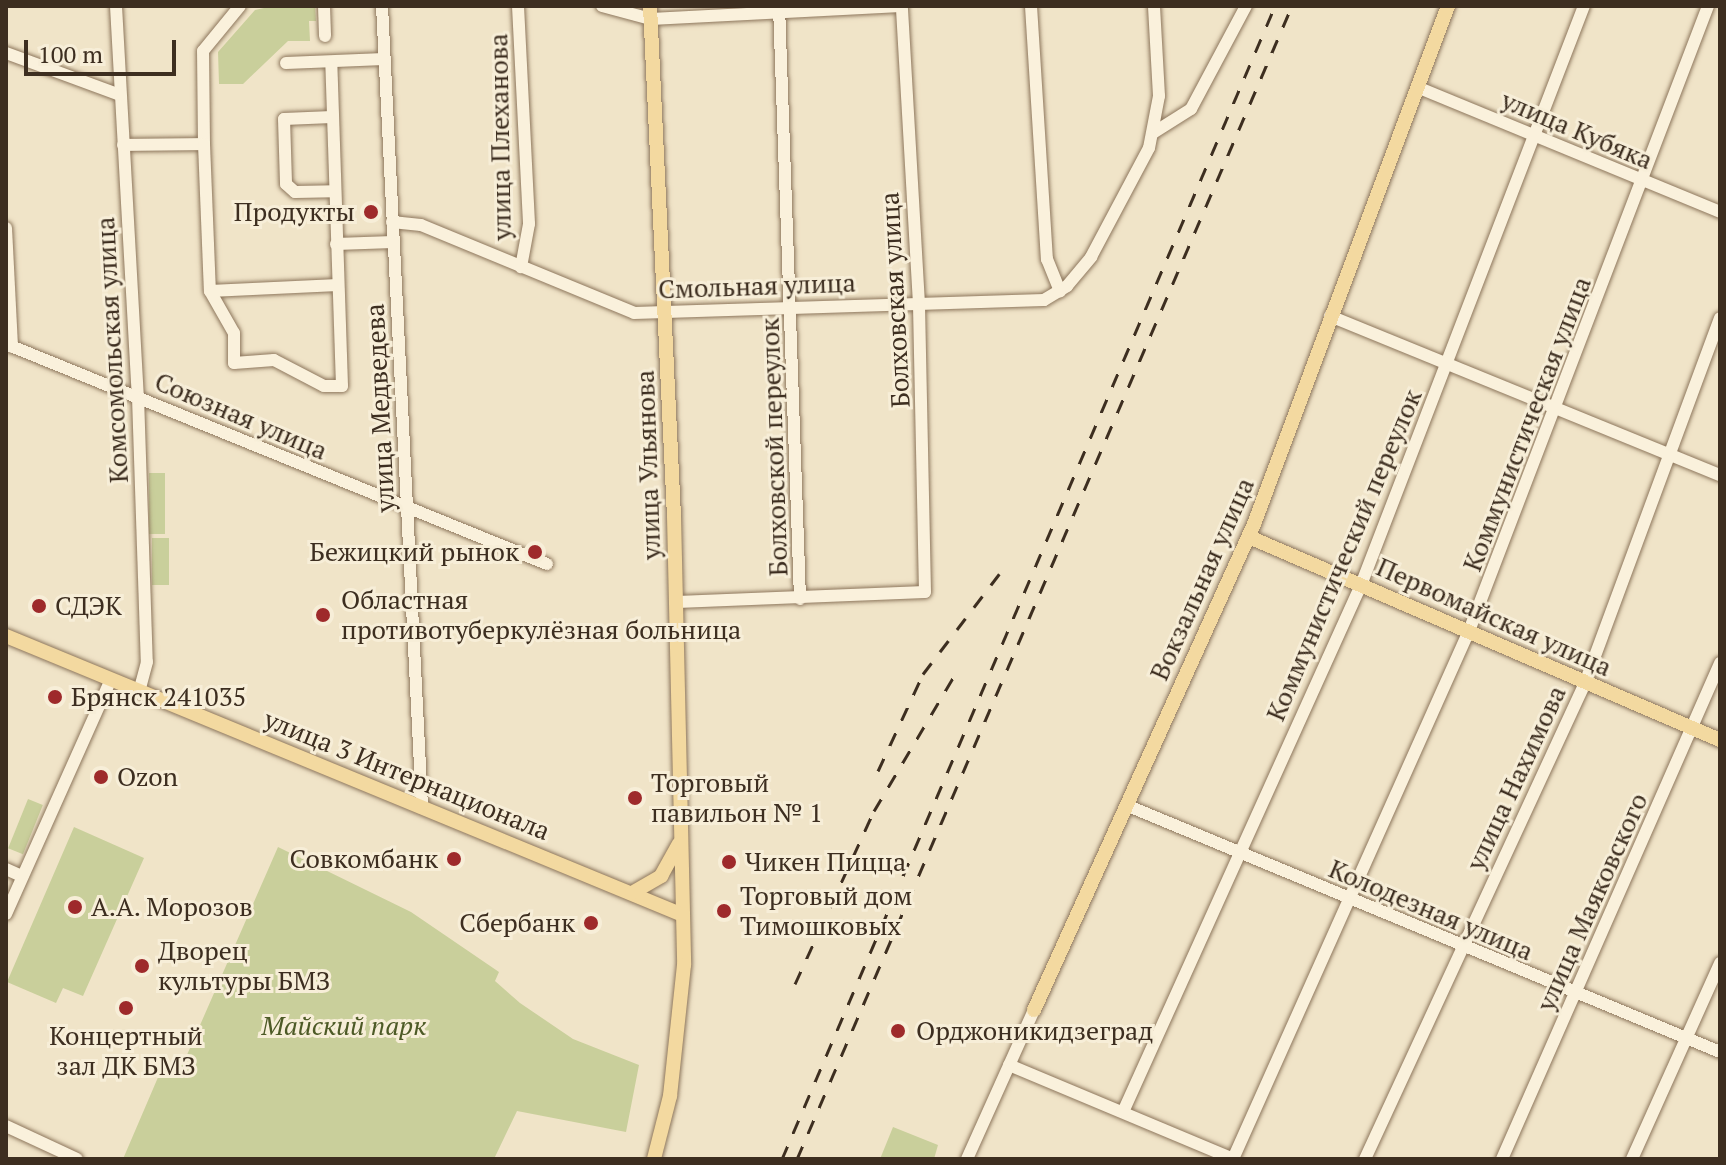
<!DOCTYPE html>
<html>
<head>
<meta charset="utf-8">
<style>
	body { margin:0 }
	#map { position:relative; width:1726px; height:1165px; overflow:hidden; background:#f0e4c8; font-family:"PT Serif",serif }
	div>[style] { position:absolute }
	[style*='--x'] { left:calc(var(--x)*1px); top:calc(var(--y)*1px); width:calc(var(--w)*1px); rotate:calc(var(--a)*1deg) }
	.green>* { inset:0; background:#c9cf9b; transform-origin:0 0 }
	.roads { filter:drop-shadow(0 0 2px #8d765c) drop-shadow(0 0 2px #8d765c) }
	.minor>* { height:12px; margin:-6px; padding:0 6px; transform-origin:6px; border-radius:6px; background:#faf1dc }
	.major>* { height:14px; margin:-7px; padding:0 7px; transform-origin:7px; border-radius:7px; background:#f3d9a0 }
	.rail>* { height:3px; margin-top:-1.5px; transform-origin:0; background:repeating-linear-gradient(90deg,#3d2e20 0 14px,transparent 0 28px) }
	.dots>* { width:22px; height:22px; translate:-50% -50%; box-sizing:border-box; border:4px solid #f7eed8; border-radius:50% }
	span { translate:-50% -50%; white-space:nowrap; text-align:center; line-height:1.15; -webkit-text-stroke:6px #f7eed8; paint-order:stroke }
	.street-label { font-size:26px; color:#3d2e20 }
	.poi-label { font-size:26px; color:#3d2e20 }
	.right { translate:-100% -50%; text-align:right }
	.left { translate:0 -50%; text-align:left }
	.park-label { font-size:26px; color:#4d5a26; font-style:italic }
	.frame { position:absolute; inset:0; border:8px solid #3d2e20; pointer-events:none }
	.scale { position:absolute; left:24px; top:40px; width:152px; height:36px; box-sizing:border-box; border:4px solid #3d2e20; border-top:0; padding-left:10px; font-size:24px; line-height:28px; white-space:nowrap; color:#3d2e20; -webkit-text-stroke:6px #f7eed8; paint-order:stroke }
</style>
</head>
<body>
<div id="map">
	<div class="green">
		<div style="clip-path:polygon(273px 6px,315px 6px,316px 21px,309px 21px,310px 41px,288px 41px,243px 84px,219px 84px,218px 52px,255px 10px)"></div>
		<div style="left:149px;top:473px;width:16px;height:61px"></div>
		<div style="left:152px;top:538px;width:17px;height:47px"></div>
		<div style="left:28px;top:799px;width:16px;height:53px;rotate:22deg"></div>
		<div style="clip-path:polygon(74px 827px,144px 858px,83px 996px,63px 988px,56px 1003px,7px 982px)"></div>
		<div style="clip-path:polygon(278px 847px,411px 912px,499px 972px,495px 981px,520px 1003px,573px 1039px,639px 1065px,626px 1132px,517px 1111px,494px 1159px,123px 1159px,159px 1075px,183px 1064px)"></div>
		<div style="clip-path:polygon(893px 1127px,938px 1145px,934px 1159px,880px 1159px)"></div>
	</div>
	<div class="roads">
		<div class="minor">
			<div style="--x:116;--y:6;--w:392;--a:86.8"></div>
			<div style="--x:138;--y:397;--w:265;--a:88.1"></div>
			<div style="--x:147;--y:662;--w:30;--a:105"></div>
			<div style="--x:324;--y:6;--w:30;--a:88"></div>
			<div style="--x:382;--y:6;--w:803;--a:87.14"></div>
			<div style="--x:518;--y:6;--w:218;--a:87.1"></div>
			<div style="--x:529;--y:224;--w:44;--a:100.5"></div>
			<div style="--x:602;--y:6;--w:51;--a:14.9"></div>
			<div style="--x:651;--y:19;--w:245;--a:-3"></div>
			<div style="--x:779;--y:6;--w:593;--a:87.97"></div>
			<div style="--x:1031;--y:6;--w:254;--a:86.4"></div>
			<div style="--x:1047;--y:259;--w:35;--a:68"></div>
			<div style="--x:6;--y:53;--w:121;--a:20.2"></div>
			<div style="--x:286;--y:63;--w:98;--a:-2.3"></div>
			<div style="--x:1417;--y:87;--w:328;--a:22.4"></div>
			<div style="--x:332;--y:117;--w:48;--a:177.6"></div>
			<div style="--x:284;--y:119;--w:65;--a:88.2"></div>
			<div style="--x:286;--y:184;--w:12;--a:42"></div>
			<div style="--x:295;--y:192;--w:39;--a:-1"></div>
			<div style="--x:1153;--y:133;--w:45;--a:-32.3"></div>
			<div style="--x:1191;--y:109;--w:117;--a:-61.9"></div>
			<div style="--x:204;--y:144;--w:93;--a:-90.6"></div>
			<div style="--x:203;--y:51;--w:58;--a:-50.6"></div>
			<div style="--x:123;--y:145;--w:81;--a:-0.7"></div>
			<div style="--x:204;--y:144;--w:147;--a:87.7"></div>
			<div style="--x:210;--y:291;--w:128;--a:-2.7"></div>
			<div style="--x:392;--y:222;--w:29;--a:6"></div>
			<div style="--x:421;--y:225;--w:230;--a:22.4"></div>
			<div style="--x:634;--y:313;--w:410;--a:-1.8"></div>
			<div style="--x:1044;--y:300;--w:27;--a:-31"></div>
			<div style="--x:1067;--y:286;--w:38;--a:-50"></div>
			<div style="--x:1091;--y:257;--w:123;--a:-62"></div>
			<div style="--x:1149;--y:148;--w:53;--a:-79.1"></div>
			<div style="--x:1159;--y:96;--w:90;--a:-93.2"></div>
			<div style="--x:6;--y:228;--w:119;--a:87.1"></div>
			<div style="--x:336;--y:244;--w:57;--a:-2"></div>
			<div style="--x:210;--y:291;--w:48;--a:60.3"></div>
			<div style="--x:234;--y:333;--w:30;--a:90"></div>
			<div style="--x:234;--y:363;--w:40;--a:-4.3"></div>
			<div style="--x:274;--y:360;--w:56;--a:27.5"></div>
			<div style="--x:324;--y:386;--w:18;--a:0"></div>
			<div style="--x:342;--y:386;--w:324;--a:-91.9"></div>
			<div style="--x:1330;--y:316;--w:421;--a:22.2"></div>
			<div style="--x:6;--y:344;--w:584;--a:22.13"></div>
			<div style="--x:677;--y:602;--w:248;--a:-2.3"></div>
			<div style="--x:925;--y:592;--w:288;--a:-91.2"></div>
			<div style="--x:919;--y:304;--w:298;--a:-93.3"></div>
			<div style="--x:1126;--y:805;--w:643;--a:22.58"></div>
			<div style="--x:6;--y:869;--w:17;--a:24"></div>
			<div style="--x:6;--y:914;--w:257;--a:-65.9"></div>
			<div style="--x:1009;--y:1065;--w:244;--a:22.7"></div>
			<div style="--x:1123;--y:1112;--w:578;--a:-65.7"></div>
			<div style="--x:1361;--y:585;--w:620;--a:-68.94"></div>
			<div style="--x:6;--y:1126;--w:78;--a:24.9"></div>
			<div style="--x:967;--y:1159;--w:163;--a:-65.8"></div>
			<div style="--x:1233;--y:1159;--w:578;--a:-65.92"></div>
			<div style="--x:1469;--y:631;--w:669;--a:-69.07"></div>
			<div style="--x:1365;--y:1159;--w:524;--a:-65.19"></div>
			<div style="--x:1585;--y:683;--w:389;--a:-69.7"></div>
			<div style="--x:1502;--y:1159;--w:542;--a:-66.27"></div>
			<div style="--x:1632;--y:1159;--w:215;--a:-65.8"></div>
		</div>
		<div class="major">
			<div style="--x:650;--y:6;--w:511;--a:87.31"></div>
			<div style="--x:674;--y:516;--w:449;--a:88.7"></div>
			<div style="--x:684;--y:965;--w:132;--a:96.1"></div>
			<div style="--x:670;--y:1096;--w:65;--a:104.3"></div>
			<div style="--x:1249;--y:537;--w:513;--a:23.32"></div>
			<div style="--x:6;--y:636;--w:732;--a:22.4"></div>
			<div style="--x:632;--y:893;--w:34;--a:-30"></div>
			<div style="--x:661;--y:876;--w:37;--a:-61"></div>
			<div style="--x:1034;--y:1010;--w:533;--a:-65.64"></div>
			<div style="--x:1254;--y:524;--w:553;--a:-69.47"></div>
		</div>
	</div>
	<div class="rail">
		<div style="--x:878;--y:771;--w:107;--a:-65.1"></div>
		<div style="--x:923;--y:674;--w:127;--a:-52.7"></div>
		<div style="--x:795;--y:984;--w:190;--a:-65.5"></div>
		<div style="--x:874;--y:811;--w:163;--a:-59.3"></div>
		<div style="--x:782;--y:1159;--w:1254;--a:-66.85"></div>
		<div style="--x:797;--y:1159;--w:1255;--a:-66.77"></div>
	</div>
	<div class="dots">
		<div style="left:371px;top:212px;background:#9e2a2b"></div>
		<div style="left:535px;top:552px;background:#9e2a2b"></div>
		<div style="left:39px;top:606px;background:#9e2a2b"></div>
		<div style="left:323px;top:615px;background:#9e2a2b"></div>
		<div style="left:55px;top:697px;background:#9e2a2b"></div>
		<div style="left:101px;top:777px;background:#9e2a2b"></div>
		<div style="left:635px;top:798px;background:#9e2a2b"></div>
		<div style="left:454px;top:859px;background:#9e2a2b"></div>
		<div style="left:729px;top:862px;background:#9e2a2b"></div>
		<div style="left:75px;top:907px;background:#9e2a2b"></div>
		<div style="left:724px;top:911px;background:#9e2a2b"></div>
		<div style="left:591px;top:923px;background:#9e2a2b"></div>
		<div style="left:142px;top:966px;background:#9e2a2b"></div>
		<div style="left:126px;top:1008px;background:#9e2a2b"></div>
		<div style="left:898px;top:1031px;background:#9e2a2b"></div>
	</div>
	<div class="street-label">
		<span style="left:1577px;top:130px;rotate:23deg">улица Кубяка</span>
		<span style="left:500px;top:137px;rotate:-91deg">улица Плеханова</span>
		<span style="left:757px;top:286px;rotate:-2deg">Смольная улица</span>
		<span style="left:895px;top:300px;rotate:-93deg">Болховская улица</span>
		<span style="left:112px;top:350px;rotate:-93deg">Комсомольская улица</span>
		<span style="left:380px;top:408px;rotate:-93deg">улица Медведева</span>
		<span style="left:241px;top:416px;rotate:23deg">Союзная улица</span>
		<span style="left:1527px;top:424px;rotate:-69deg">Коммунистическая улица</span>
		<span style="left:774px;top:447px;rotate:-92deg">Болховской переулок</span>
		<span style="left:648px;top:465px;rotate:-92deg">улица Ульянова</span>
		<span style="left:1344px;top:555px;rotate:-67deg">Коммунистический переулок</span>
		<span style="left:1202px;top:579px;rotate:-66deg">Вокзальная улица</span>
		<span style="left:1494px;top:617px;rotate:24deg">Первомайская улица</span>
		<span style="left:407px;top:775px;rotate:22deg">улица 3 Интернационала</span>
		<span style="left:1516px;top:778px;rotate:-65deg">улица Нахимова</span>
		<span style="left:1592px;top:902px;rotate:-66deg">улица Маяковского</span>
		<span style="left:1431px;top:910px;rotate:23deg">Колодезная улица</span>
	</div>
	<div class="poi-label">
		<span class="right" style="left:355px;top:212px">Продукты</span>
		<span class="right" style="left:519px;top:552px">Бежицкий рынок</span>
		<span class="left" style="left:341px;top:615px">Областная<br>противотуберкулёзная больница</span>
		<span class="left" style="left:55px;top:606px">СДЭК</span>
		<span class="left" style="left:71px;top:697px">Брянск 241035</span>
		<span class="left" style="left:117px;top:777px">Ozon</span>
		<span class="left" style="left:651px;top:798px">Торговый<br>павильон № 1</span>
		<span class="right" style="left:438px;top:859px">Совкомбанк</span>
		<span class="left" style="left:745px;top:862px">Чикен Пицца</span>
		<span class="left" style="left:740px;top:911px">Торговый дом<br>Тимошковых</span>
		<span class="left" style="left:91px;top:907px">А.А. Морозов</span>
		<span class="right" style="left:575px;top:923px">Сбербанк</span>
		<span class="left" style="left:158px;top:966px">Дворец<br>культуры БМЗ</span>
		<span class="left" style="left:916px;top:1031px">Орджоникидзеград</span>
		<span style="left:126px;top:1051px">Концертный<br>зал ДК БМЗ</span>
	</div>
	<div class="park-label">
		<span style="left:344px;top:1026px">Майский парк</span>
	</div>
	<div class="frame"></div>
	<div class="scale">100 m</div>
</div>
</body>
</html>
